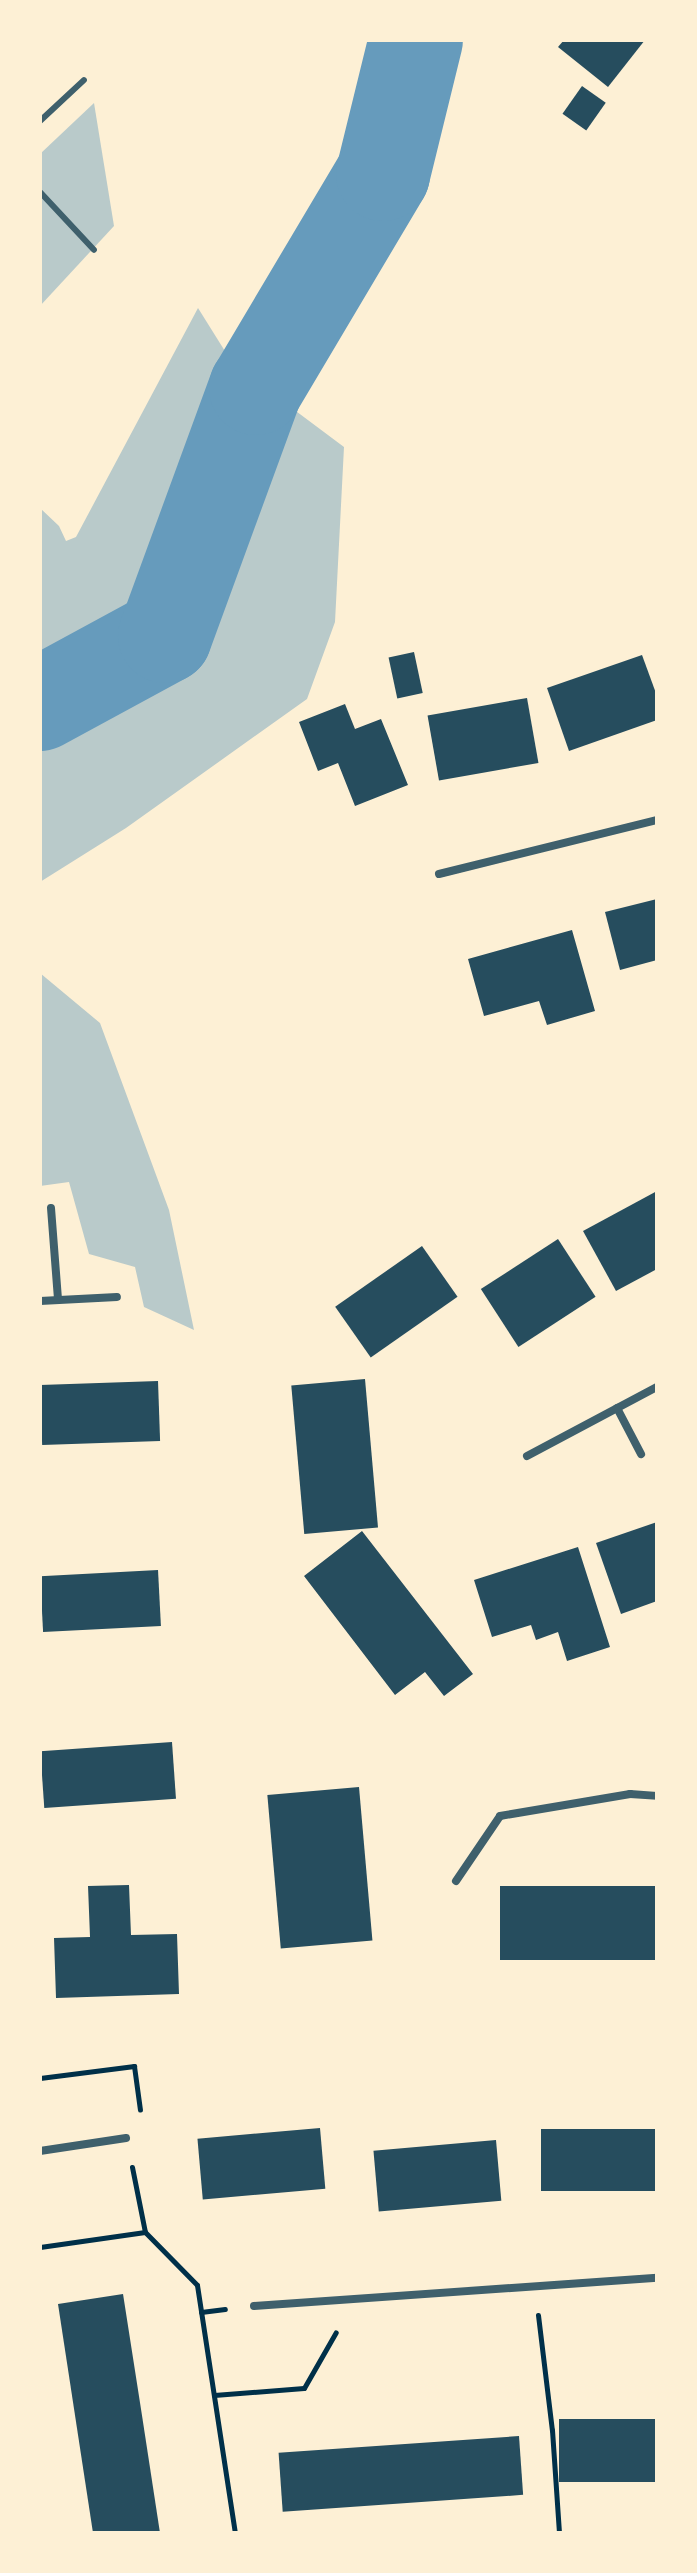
<!DOCTYPE html>
<html>
<head>
<meta charset="utf-8">
<style>
	body { margin:0 }
	#map { position:relative; width:697px; height:2573px; overflow:hidden; background:#fdf0d5; font-family:Poppins,sans-serif }
	div>[style] { position:absolute }
	[style*='--x'] { left:calc(var(--x)*1px); top:calc(var(--y)*1px); width:calc(var(--w)*1px); rotate:calc(var(--a)*1deg) }
	.green>* { inset:0; background:#b9caca }
	.river>* { height:94px; margin:-47px; padding:0 47px; transform-origin:47px; border-radius:47px; background:#669bbc }
	.building>* { inset:0; background:#264d5e; transform-origin:0 0 }
	.path>* { height:5px; margin:-2.5px; padding:0 2.5px; transform-origin:2.5px; border-radius:2.5px; background:#003049 }
	.service>* { height:6px; margin:-3px; padding:0 3px; transform-origin:3px; border-radius:3px; background:#3f606c }
	.minor>* { height:8px; margin:-4px; padding:0 4px; transform-origin:4px; border-radius:4px; background:#3f606c }
	span { translate:-50% -50%; white-space:nowrap; text-align:center; line-height:1.15; -webkit-text-stroke:8px #fdf0d5; paint-order:stroke }
	.frame { position:absolute; inset:0; border:42px solid #fdf0d5; pointer-events:none }
</style>
</head>
<body>
<div id="map">
	<div class="green">
		<div style="clip-path:polygon(94px 103px,114px 226px,40px 306px,40px 154px)"></div>
		<div style="clip-path:polygon(198px 308px,233px 364px,344px 447px,335px 622px,307px 699px,126px 828px,40px 882px,40px 508px,59px 526px,66px 541px,76px 537px)"></div>
		<div style="clip-path:polygon(40px 973px,100px 1023px,169px 1210px,194px 1330px,144px 1307px,135px 1267px,89px 1254px,69px 1182px,40px 1186px)"></div>
	</div>
	<div class="river">
		<div style="--x:40;--y:704;--w:142;--a:-28.5"></div>
		<div style="--x:165;--y:636;--w:264;--a:-69.9"></div>
		<div style="--x:256;--y:388;--w:249;--a:-59.3"></div>
		<div style="--x:383;--y:174;--w:138;--a:-76.2"></div>
	</div>
	<div class="building">
		<div style="clip-path:polygon(564px 40px,645px 40px,608px 87px,558px 47px)"></div>
		<div style="left:582px;top:86px;width:29px;height:34px;rotate:35deg"></div>
		<div style="left:414px;top:652px;width:42px;height:26px;rotate:78deg"></div>
		<div style="clip-path:polygon(642px 655px,657px 696px,657px 720px,569px 751px,547px 688px)"></div>
		<div style="left:527px;top:698px;width:66px;height:101px;rotate:80deg"></div>
		<div style="clip-path:polygon(345px 704px,355px 729px,381px 719px,408px 785px,355px 806px,338px 763px,318px 771px,299px 722px)"></div>
		<div style="clip-path:polygon(657px 899px,657px 960px,620px 970px,605px 912px)"></div>
		<div style="clip-path:polygon(572px 930px,595px 1011px,547px 1025px,539px 1001px,484px 1016px,468px 959px)"></div>
		<div style="clip-path:polygon(657px 1191px,657px 1269px,616px 1291px,583px 1231px)"></div>
		<div style="left:558px;top:1239px;width:69px;height:92px;rotate:57deg"></div>
		<div style="left:422px;top:1246px;width:62px;height:106px;rotate:55deg"></div>
		<div style="left:365px;top:1379px;width:149px;height:74px;rotate:85deg"></div>
		<div style="left:158px;top:1381px;width:60px;height:118px;rotate:88deg"></div>
		<div style="clip-path:polygon(657px 1522px,657px 1601px,621px 1614px,596px 1543px)"></div>
		<div style="clip-path:polygon(362px 1531px,473px 1674px,444px 1696px,425px 1672px,395px 1695px,304px 1576px)"></div>
		<div style="clip-path:polygon(578px 1547px,610px 1647px,567px 1661px,558px 1632px,536px 1640px,531px 1625px,492px 1637px,474px 1580px)"></div>
		<div style="left:158px;top:1570px;width:56px;height:118px;rotate:87deg"></div>
		<div style="left:172px;top:1742px;width:57px;height:132px;rotate:86deg"></div>
		<div style="left:359px;top:1787px;width:154px;height:92px;rotate:85deg"></div>
		<div style="clip-path:polygon(129px 1885px,131px 1935px,177px 1934px,179px 1994px,56px 1998px,54px 1938px,90px 1937px,88px 1886px)"></div>
		<div style="left:657px;top:1886px;width:74px;height:157px;rotate:90deg"></div>
		<div style="left:320px;top:2128px;width:61px;height:123px;rotate:85deg"></div>
		<div style="left:657px;top:2129px;width:62px;height:116px;rotate:90deg"></div>
		<div style="left:496px;top:2140px;width:61px;height:123px;rotate:85deg"></div>
		<div style="clip-path:polygon(123px 2294px,141px 2409px,160px 2533px,93px 2533px,58px 2304px)"></div>
		<div style="left:657px;top:2419px;width:63px;height:98px;rotate:90deg"></div>
		<div style="left:519px;top:2436px;width:59px;height:241px;rotate:86deg"></div>
	</div>
	<div class="path">
		<div style="--x:40;--y:2078;--w:95;--a:-7.3"></div>
		<div style="--x:134;--y:2066;--w:44;--a:82.2"></div>
		<div style="--x:132;--y:2167;--w:66;--a:78.7"></div>
		<div style="--x:145;--y:2232;--w:74;--a:45.5"></div>
		<div style="--x:197;--y:2285;--w:251;--a:81.3"></div>
		<div style="--x:40;--y:2247;--w:106;--a:-8.1"></div>
		<div style="--x:201;--y:2312;--w:24;--a:-7"></div>
		<div style="--x:538;--y:2315;--w:116;--a:83.1"></div>
		<div style="--x:552;--y:2430;--w:103;--a:86.1"></div>
		<div style="--x:214;--y:2395;--w:90;--a:-4.4"></div>
		<div style="--x:304;--y:2388;--w:64;--a:-60.3"></div>
	</div>
	<div class="service">
		<div style="--x:40;--y:121;--w:60;--a:-43"></div>
		<div style="--x:40;--y:192;--w:79;--a:47"></div>
	</div>
	<div class="minor">
		<div style="--x:439;--y:874;--w:225;--a:-13.9"></div>
		<div style="--x:51;--y:1208;--w:92;--a:85.6"></div>
		<div style="--x:40;--y:1301;--w:77;--a:-3"></div>
		<div style="--x:617;--y:1408;--w:52;--a:62.4"></div>
		<div style="--x:527;--y:1456;--w:147;--a:-28"></div>
		<div style="--x:456;--y:1881;--w:78;--a:-55.9"></div>
		<div style="--x:500;--y:1816;--w:132;--a:-9.6"></div>
		<div style="--x:630;--y:1794;--w:27;--a:4"></div>
		<div style="--x:40;--y:2151;--w:87;--a:-8.6"></div>
		<div style="--x:254;--y:2306;--w:404;--a:-4"></div>
	</div>
	<div class="frame"></div>
</div>
</body>
</html>
